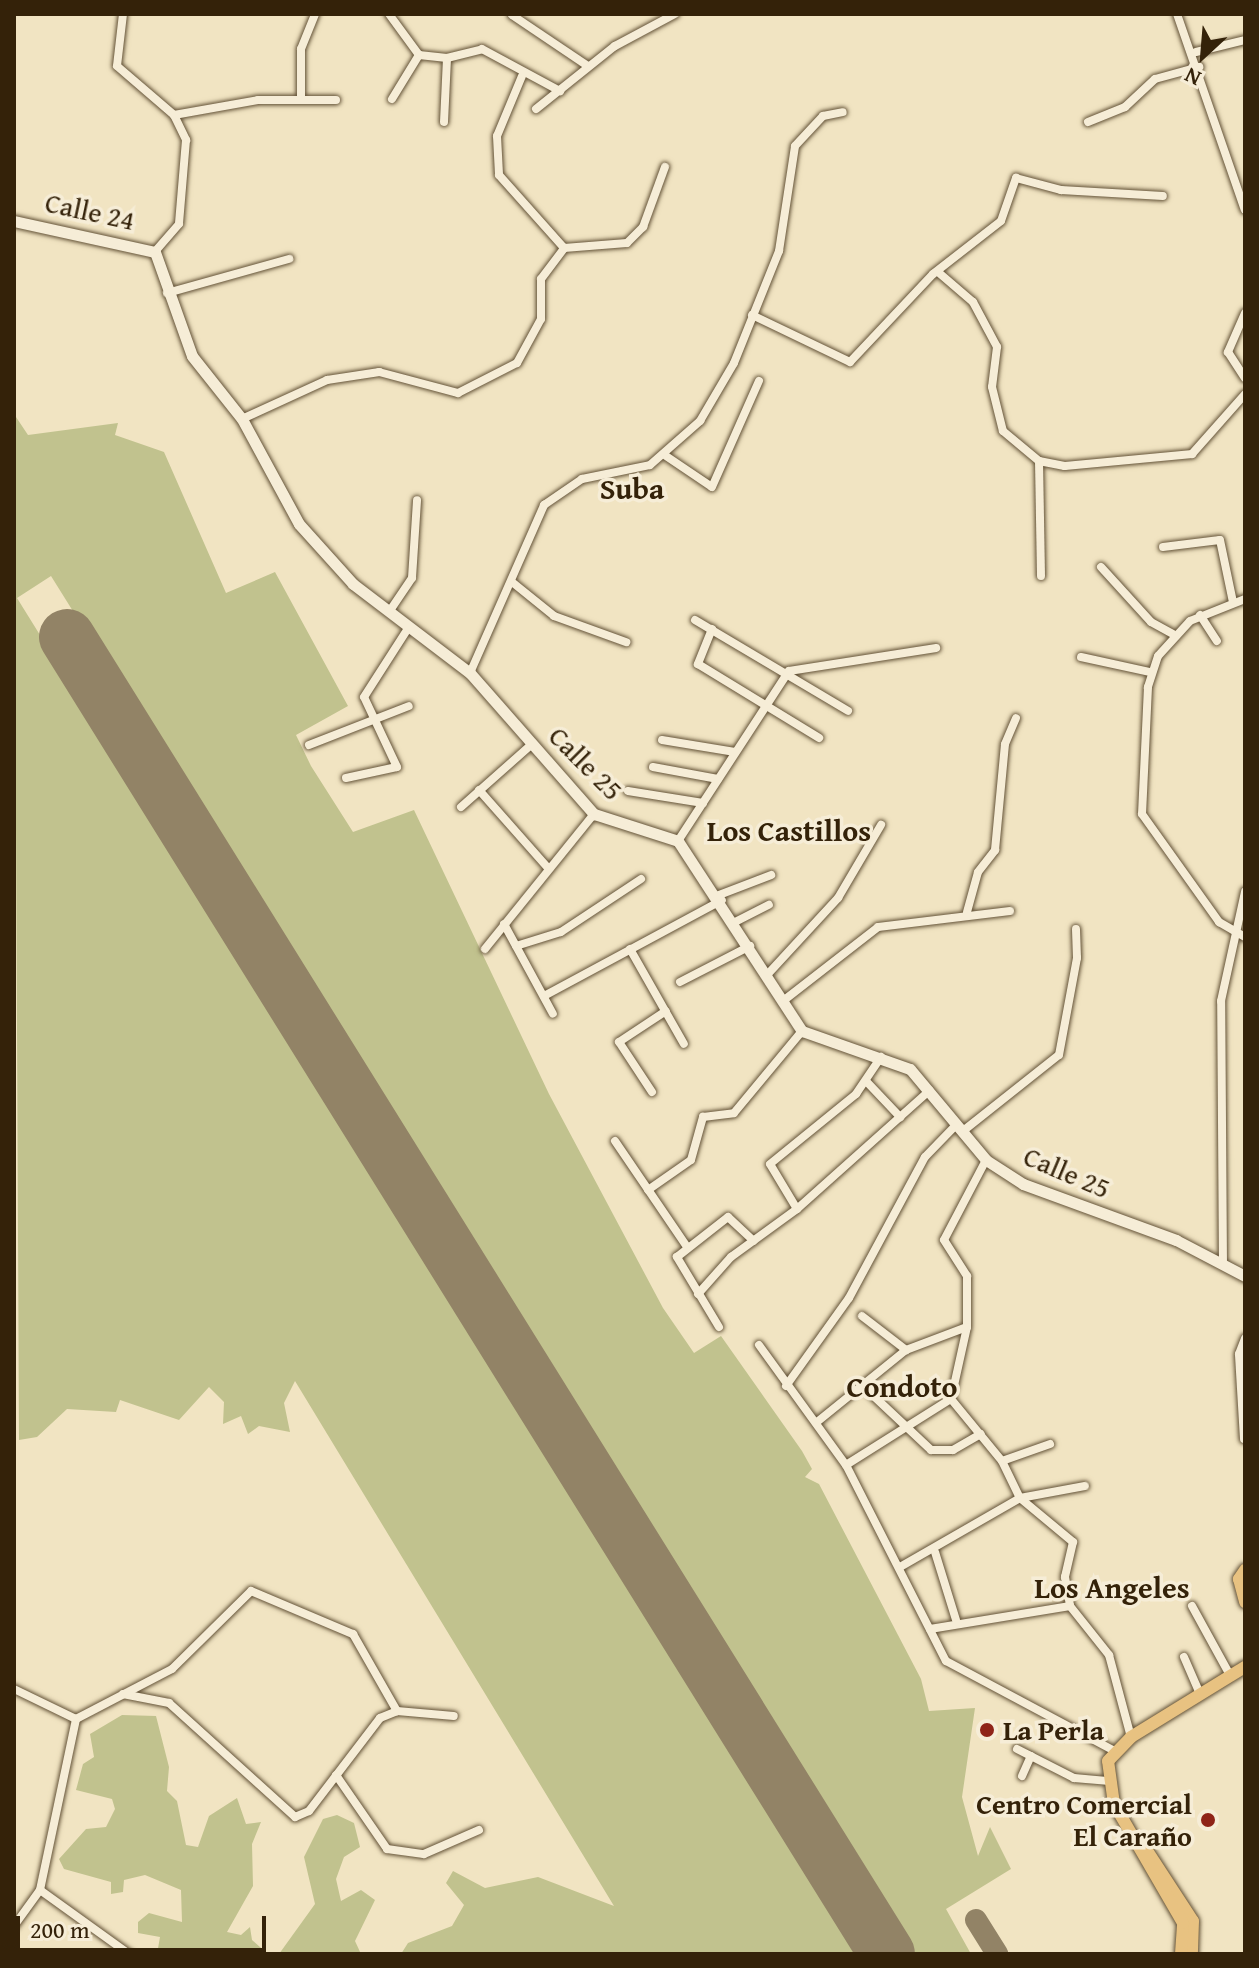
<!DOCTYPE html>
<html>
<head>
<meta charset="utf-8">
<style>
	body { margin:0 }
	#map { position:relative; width:1259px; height:1968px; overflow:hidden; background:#f1e4c2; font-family:"Gentium Book Plus",serif }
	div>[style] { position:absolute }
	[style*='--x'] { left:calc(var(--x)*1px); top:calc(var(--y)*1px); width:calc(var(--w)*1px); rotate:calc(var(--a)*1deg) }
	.green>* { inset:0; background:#c1c28e }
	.taxiway>* { height:22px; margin:-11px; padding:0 11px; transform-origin:11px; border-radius:11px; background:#928366 }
	.runway>* { height:56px; margin:-28px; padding:0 28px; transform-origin:28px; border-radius:28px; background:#928366 }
	.roads { filter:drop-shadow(0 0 2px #635237) drop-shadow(0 0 2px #635237) }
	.street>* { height:8px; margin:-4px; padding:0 4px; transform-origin:4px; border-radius:4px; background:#f6edd7 }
	.secondary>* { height:11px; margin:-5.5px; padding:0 5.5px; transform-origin:5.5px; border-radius:5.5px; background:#f6edd7 }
	.primary>* { height:12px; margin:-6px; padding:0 6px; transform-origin:6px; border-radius:6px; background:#e8c281 }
	.dots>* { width:22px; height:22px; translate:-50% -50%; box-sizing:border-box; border:4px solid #f6edd7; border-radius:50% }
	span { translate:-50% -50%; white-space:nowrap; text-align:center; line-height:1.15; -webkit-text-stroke:7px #f6edd7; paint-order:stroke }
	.street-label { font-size:28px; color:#342209 }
	.poi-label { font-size:28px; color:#342209; font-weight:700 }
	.left { translate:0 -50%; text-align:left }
	.right { translate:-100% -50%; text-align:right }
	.neighbourhood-label { font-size:30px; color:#342209; font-weight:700 }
	.frame { position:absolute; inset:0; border:16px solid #342209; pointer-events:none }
	.north { position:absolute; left:1163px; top:16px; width:80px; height:80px; -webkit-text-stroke:6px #f6edd7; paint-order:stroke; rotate:206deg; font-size:22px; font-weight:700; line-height:32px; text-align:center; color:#342209 }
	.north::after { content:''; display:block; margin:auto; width:28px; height:36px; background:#342209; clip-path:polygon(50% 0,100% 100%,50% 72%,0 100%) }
	.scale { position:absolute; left:16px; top:1916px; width:250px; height:36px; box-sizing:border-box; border:4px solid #342209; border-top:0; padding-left:10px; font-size:24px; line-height:28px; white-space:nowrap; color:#342209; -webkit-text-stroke:6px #f6edd7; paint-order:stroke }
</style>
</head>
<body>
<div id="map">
	<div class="green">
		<div style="clip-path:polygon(14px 414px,28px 435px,118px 423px,115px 435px,164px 452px,226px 593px,275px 572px,348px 706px,296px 735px,311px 766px,353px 832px,414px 810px,549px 1094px,663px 1308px,694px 1353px,721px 1336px,802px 1451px,812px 1469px,805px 1477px,819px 1484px,921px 1679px,929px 1711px,975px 1708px,962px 1797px,978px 1856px,990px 1827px,1011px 1869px,946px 1909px,971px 1954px,912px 1954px,51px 576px,17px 598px,859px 1954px,401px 1954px,408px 1943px,452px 1926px,464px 1905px,446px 1883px,453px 1871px,485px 1888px,538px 1877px,614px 1906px,295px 1381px,284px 1403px,290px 1432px,259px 1426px,248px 1434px,241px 1416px,223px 1424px,224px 1402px,209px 1387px,179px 1420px,120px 1400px,116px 1412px,67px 1409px,37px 1437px,19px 1440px)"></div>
		<div style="clip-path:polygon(122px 1715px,156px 1716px,169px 1767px,167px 1791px,177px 1801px,186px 1845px,198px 1847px,209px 1816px,237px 1798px,246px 1824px,261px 1822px,252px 1844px,253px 1886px,227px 1932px,241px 1935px,250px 1927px,252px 1940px,268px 1954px,157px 1954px,160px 1937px,138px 1933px,138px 1922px,149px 1913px,182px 1922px,181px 1890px,145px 1875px,124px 1880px,123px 1892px,111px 1894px,111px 1882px,64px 1869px,59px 1859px,86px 1829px,106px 1827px,115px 1809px,112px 1799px,76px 1790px,83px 1764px,94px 1757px,90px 1734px)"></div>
		<div style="clip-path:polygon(337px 1815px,354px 1823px,360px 1847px,344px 1857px,336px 1879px,341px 1901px,361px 1890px,375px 1900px,355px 1941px,361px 1954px,279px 1954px,315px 1904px,304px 1857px,323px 1819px)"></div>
	</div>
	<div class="taxiway">
		<div style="--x:976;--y:1920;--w:40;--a:58"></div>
	</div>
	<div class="runway">
		<div style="--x:67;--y:637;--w:1551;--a:58.09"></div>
	</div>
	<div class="roads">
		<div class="street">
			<div style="--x:123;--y:14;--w:52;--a:96.6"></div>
			<div style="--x:117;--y:66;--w:75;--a:40.7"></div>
			<div style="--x:174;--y:115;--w:28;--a:64"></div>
			<div style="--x:186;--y:140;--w:84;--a:94.8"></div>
			<div style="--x:179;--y:224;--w:37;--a:131"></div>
			<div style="--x:389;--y:14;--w:51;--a:53.8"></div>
			<div style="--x:419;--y:55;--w:28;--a:6"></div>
			<div style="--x:447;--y:58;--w:36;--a:-14"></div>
			<div style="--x:482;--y:49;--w:89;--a:28.3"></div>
			<div style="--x:1177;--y:14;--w:207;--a:70.9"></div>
			<div style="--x:512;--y:15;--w:92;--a:33.9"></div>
			<div style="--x:1196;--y:52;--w:50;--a:-13.8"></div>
			<div style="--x:522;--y:76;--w:65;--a:112.6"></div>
			<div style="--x:497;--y:136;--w:39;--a:87"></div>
			<div style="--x:499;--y:175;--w:98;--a:48.3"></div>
			<div style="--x:301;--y:99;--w:50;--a:-90"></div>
			<div style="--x:301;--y:49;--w:38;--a:-68"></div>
			<div style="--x:392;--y:99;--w:52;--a:-58.5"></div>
			<div style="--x:536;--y:109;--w:101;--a:-38.6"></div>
			<div style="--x:615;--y:46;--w:68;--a:-28.1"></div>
			<div style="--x:174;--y:115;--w:85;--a:-10.1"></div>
			<div style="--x:258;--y:100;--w:78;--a:0"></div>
			<div style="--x:444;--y:122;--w:64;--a:-87.3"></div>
			<div style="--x:1088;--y:122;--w:40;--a:-22"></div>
			<div style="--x:1125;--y:107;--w:41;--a:-43"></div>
			<div style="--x:1155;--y:79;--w:46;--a:-15.3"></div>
			<div style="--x:938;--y:272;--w:46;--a:40.6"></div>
			<div style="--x:973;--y:302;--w:51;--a:61.9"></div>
			<div style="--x:997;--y:347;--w:40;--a:97.1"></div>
			<div style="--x:992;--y:387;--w:45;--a:76"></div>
			<div style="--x:1003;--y:431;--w:47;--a:39.8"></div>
			<div style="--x:1039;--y:461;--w:26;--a:11"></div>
			<div style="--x:1065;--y:466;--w:128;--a:-5.4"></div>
			<div style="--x:1192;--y:454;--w:80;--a:-48.5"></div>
			<div style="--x:167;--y:293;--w:127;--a:-15.6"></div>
			<div style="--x:1245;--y:313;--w:43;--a:113.6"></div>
			<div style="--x:1228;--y:352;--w:31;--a:57"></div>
			<div style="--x:752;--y:315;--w:109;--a:25.6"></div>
			<div style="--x:850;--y:362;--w:121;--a:-46.7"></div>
			<div style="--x:933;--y:274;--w:86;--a:-37.9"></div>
			<div style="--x:1001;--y:221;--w:46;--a:-70.8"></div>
			<div style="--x:1016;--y:178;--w:47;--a:14.9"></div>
			<div style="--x:1061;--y:190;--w:102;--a:3.4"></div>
			<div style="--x:242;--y:419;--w:94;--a:-24.6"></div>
			<div style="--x:327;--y:380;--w:53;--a:-8.7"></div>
			<div style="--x:379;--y:372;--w:82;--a:14.9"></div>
			<div style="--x:458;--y:393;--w:66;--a:-27"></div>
			<div style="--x:517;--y:363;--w:50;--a:-61.4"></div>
			<div style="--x:541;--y:319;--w:40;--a:-90"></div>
			<div style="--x:541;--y:279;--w:39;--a:-53"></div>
			<div style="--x:564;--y:248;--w:63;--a:-4.5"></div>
			<div style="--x:627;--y:243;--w:23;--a:-45"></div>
			<div style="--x:643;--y:227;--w:64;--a:-69.9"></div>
			<div style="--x:666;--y:456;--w:55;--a:34"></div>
			<div style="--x:712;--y:487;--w:116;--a:-66.1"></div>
			<div style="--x:1039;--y:461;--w:115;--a:89"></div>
			<div style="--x:1163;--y:547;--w:57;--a:-7"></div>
			<div style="--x:1220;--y:540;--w:63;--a:78.2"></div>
			<div style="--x:1101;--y:567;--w:74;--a:47.7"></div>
			<div style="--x:1151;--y:622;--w:25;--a:29"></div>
			<div style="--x:512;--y:582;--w:54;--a:39"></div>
			<div style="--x:554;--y:616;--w:77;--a:19.9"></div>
			<div style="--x:1245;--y:599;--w:59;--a:158.2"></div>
			<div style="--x:1190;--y:621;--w:47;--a:132.4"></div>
			<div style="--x:1158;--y:656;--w:33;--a:108"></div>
			<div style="--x:1148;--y:687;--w:127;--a:92.7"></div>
			<div style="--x:1142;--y:814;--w:133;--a:54.5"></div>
			<div style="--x:1219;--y:922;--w:30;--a:30"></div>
			<div style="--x:389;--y:612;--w:41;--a:-55.9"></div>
			<div style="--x:412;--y:578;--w:78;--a:-86.3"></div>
			<div style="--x:1200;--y:615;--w:31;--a:57"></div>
			<div style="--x:695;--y:620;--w:178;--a:30.7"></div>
			<div style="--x:712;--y:629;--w:38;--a:112"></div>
			<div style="--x:698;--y:664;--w:142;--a:31.4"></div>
			<div style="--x:1081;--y:657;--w:71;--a:12.3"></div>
			<div style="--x:470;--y:673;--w:184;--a:-66.2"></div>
			<div style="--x:544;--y:505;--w:46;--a:-34.4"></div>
			<div style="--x:582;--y:479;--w:69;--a:-11.6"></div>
			<div style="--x:650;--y:465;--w:67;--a:-41.3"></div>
			<div style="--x:700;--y:421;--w:67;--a:-59.6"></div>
			<div style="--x:734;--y:363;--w:121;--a:-68.1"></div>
			<div style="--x:779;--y:251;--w:106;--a:-81.3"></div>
			<div style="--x:795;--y:146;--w:41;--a:-47"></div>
			<div style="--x:823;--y:116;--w:20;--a:-11"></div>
			<div style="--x:662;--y:740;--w:74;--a:9.3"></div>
			<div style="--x:309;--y:745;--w:107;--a:-21.3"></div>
			<div style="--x:653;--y:767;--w:66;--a:10.5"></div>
			<div style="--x:346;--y:778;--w:52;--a:-12.2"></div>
			<div style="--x:397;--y:767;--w:77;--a:-115.2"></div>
			<div style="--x:364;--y:697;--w:83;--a:-57.3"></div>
			<div style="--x:479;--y:790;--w:104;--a:48.5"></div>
			<div style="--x:628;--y:791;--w:76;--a:9.1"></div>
			<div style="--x:461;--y:807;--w:95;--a:-41.6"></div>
			<div style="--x:678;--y:841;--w:203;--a:-56.9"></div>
			<div style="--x:789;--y:671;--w:149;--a:-8.9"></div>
			<div style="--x:719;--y:895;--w:56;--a:-21"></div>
			<div style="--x:967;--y:912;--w:41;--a:-74.6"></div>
			<div style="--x:978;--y:872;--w:28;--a:-52"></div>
			<div style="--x:995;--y:850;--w:106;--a:-84.6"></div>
			<div style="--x:1005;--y:744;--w:28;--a:-67"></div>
			<div style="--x:735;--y:922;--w:38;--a:-27"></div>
			<div style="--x:504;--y:924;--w:102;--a:61.4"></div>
			<div style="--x:516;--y:946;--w:47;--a:-17.3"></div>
			<div style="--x:561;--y:932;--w:96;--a:-33.5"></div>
			<div style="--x:485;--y:949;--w:174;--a:-51.1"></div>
			<div style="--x:630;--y:949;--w:109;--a:60.4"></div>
			<div style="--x:767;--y:975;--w:105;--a:-47.3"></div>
			<div style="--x:838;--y:898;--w:85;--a:-59.5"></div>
			<div style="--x:680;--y:982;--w:79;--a:-27.2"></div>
			<div style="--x:544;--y:996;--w:202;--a:-28.3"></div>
			<div style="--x:783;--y:1001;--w:120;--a:-37.9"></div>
			<div style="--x:878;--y:927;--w:133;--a:-6.9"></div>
			<div style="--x:866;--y:1081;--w:50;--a:46.6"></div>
			<div style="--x:652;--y:1092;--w:60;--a:-123.4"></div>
			<div style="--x:619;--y:1042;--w:56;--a:-33.4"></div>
			<div style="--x:963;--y:1131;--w:122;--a:-38.4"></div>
			<div style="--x:1059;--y:1055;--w:99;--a:-79.5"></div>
			<div style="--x:1077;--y:958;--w:29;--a:-92"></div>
			<div style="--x:615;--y:1141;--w:128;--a:55.8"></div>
			<div style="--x:986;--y:1160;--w:90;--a:117.7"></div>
			<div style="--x:944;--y:1240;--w:43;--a:57.4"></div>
			<div style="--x:967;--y:1276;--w:51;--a:90"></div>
			<div style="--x:967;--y:1327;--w:74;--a:102.5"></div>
			<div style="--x:951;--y:1399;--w:80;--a:50.6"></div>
			<div style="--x:1002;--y:1461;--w:41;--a:64.1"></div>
			<div style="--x:1020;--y:1498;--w:69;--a:39.7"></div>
			<div style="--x:1073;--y:1542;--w:36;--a:103"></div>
			<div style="--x:1065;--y:1577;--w:29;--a:80"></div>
			<div style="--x:648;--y:1190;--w:52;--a:-34.9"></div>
			<div style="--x:691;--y:1160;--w:45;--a:-74.4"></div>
			<div style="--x:703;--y:1117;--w:31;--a:-7"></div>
			<div style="--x:734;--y:1113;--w:107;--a:-50.3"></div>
			<div style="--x:797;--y:1209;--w:52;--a:-121"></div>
			<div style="--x:770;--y:1164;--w:111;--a:-39.1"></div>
			<div style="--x:856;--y:1094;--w:45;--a:-56"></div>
			<div style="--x:1223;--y:1265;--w:264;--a:-90.4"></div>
			<div style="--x:1221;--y:1001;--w:112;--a:-77.6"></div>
			<div style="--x:698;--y:1294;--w:50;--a:-48.3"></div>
			<div style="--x:731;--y:1257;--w:82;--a:-36"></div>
			<div style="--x:797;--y:1209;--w:178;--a:-41.8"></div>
			<div style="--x:862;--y:1316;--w:56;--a:37.7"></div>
			<div style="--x:719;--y:1327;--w:82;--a:-121"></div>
			<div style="--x:677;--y:1257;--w:65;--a:-38.1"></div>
			<div style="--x:728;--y:1217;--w:35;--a:43"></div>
			<div style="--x:759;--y:1345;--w:148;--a:54.1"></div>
			<div style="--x:846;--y:1465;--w:220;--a:63"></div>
			<div style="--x:946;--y:1661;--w:189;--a:28.1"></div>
			<div style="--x:786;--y:1386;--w:108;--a:-54.4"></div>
			<div style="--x:849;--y:1298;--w:160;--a:-61.7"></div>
			<div style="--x:925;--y:1157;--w:46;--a:-45.9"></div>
			<div style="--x:864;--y:1387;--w:92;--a:43.2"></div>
			<div style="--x:931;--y:1450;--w:22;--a:0"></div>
			<div style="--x:953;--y:1450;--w:32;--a:-30"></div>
			<div style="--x:817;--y:1422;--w:114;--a:-39"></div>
			<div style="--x:906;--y:1350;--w:65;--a:-20.7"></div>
			<div style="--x:1244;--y:1439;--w:85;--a:-93.4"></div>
			<div style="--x:1239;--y:1354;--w:17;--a:-69"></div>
			<div style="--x:1002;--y:1461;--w:51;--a:-19.5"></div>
			<div style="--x:846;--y:1465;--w:124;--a:-32.2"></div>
			<div style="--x:935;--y:1552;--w:71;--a:72.8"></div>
			<div style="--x:900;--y:1567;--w:138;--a:-29.9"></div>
			<div style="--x:1020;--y:1498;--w:66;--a:-10.5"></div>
			<div style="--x:1070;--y:1606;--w:63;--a:51.5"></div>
			<div style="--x:1109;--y:1655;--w:85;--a:75"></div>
			<div style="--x:1192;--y:1606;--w:79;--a:61.2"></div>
			<div style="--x:930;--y:1629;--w:142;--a:-9.3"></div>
			<div style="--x:1184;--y:1657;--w:40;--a:66.6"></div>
			<div style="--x:14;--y:1689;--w:69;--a:25.8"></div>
			<div style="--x:123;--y:1694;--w:47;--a:11.1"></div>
			<div style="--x:169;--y:1703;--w:170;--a:42.1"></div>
			<div style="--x:295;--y:1817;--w:15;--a:-23"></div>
			<div style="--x:309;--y:1811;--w:117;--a:-52.6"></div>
			<div style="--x:380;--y:1718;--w:18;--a:-22"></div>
			<div style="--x:397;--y:1711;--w:57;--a:5"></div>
			<div style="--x:1017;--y:1749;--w:64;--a:27"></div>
			<div style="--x:1074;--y:1778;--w:33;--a:5"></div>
			<div style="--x:336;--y:1775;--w:90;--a:55.4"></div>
			<div style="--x:387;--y:1849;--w:37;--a:8"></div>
			<div style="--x:424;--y:1854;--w:60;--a:-23.6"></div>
			<div style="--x:1022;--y:1776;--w:22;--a:-66"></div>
			<div style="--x:40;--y:1890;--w:110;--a:35.7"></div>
			<div style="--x:14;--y:1926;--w:44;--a:-54.2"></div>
			<div style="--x:40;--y:1890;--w:175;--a:-78.1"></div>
			<div style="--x:76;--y:1719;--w:108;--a:-27.5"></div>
			<div style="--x:172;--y:1669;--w:111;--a:-44.6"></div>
			<div style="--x:251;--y:1591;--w:111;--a:22.9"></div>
			<div style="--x:353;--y:1634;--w:89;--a:60.3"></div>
		</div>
		<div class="secondary">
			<div style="--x:14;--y:221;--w:144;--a:12.4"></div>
			<div style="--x:155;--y:252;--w:110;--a:70.4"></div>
			<div style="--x:192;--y:356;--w:80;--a:51.6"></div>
			<div style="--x:242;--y:419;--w:119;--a:61.5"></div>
			<div style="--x:299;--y:524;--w:81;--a:48"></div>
			<div style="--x:353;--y:584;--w:147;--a:37.3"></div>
			<div style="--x:470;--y:673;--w:188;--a:48.7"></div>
			<div style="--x:594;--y:814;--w:88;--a:17.8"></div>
			<div style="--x:678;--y:841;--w:227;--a:56.9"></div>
			<div style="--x:802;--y:1031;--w:114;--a:19.4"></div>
			<div style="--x:910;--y:1069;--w:119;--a:50.1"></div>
			<div style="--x:986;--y:1160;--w:44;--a:33"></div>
			<div style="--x:1023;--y:1184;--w:163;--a:20.1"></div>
			<div style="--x:1176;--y:1240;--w:78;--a:27.6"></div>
		</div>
		<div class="primary">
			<div style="--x:1245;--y:1570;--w:11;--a:124"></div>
			<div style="--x:1239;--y:1579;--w:24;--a:75"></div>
			<div style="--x:1148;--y:1852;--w:82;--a:56.9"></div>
			<div style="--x:1193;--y:1921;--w:33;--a:92"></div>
			<div style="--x:1181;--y:1954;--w:31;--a:-86"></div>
			<div style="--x:1183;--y:1923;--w:138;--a:-120.1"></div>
			<div style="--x:1114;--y:1804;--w:43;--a:-97.9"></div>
			<div style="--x:1108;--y:1761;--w:33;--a:-46"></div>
			<div style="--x:1131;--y:1737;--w:134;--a:-31.6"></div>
		</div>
	</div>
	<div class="dots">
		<div style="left:987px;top:1730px;background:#8f2418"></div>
		<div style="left:1208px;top:1820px;background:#8f2418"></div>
	</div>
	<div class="street-label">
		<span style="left:90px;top:211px;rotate:12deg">Calle 24</span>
		<span style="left:586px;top:763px;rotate:45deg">Calle 25</span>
		<span style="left:1067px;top:1172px;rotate:23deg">Calle 25</span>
	</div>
	<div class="poi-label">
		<span class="left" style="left:1003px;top:1730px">La Perla</span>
		<span class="right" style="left:1192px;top:1820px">Centro Comercial<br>El Caraño</span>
	</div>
	<div class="neighbourhood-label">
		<span style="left:632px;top:488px">Suba</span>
		<span style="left:789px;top:830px">Los Castillos</span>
		<span style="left:902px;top:1386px">Condoto</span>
		<span style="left:1112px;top:1587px">Los Angeles</span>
	</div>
	<div class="frame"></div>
	<div class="north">N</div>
	<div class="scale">200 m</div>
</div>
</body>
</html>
